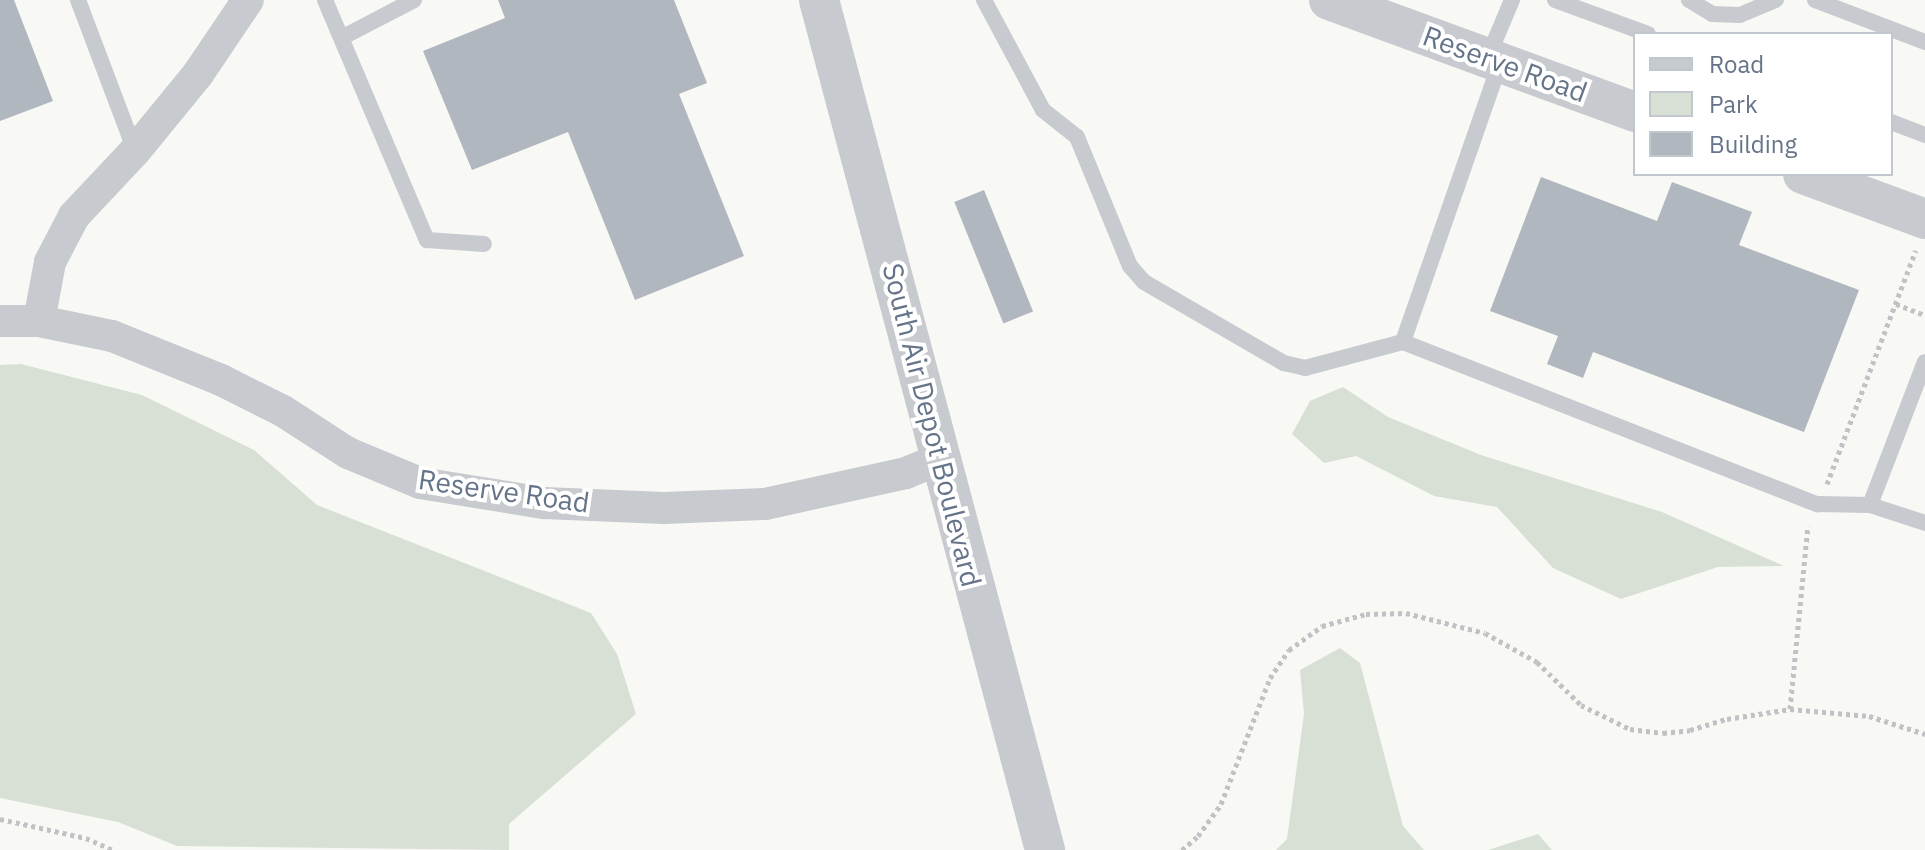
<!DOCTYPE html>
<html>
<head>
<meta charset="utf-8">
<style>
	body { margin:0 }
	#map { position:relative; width:1925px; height:850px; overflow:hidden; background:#f8f8f5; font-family:"IBM Plex Sans",sans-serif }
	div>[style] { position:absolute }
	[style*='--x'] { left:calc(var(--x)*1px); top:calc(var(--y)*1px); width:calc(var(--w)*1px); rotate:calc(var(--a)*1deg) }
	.green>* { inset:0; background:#d8e0d5 }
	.building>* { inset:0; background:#b0b7be; transform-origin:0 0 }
	.path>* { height:5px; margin-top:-2.5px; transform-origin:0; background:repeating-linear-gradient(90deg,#c1c2c5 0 4px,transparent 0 8px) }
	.service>* { height:16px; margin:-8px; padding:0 8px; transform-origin:8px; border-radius:8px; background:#c7cace }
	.minor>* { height:32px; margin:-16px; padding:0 16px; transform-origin:16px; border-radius:16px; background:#c7cace }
	.tertiary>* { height:40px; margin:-20px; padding:0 20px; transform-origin:20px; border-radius:20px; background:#c7cace }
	span { translate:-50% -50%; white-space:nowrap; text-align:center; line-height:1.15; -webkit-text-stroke:8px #fff; paint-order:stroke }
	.street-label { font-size:28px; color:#657488 }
	.legend { position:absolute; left:1633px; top:32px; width:260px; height:144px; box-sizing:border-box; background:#fff; border:2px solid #c1c7cf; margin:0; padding:10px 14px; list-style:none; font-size:24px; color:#657488 }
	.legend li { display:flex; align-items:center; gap:16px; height:40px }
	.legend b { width:40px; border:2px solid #c1c7cf }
</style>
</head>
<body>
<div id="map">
	<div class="green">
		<div style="clip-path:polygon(21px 364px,142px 395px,254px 450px,317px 505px,591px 613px,617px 654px,636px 714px,509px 824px,509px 850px,177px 846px,118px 822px,0 798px,0 365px)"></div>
		<div style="clip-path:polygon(1343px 387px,1388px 417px,1481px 455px,1662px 512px,1784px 566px,1718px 567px,1621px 599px,1553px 568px,1497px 507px,1434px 496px,1356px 456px,1324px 463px,1292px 434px,1310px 401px)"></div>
		<div style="clip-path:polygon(1340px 648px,1360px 663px,1403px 826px,1424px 850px,1276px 850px,1287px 839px,1304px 714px,1300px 670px)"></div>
		<div style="clip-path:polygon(1538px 834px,1552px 850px,1488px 850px)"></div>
	</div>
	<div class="building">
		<div style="clip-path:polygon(0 0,14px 0,53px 101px,0 121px)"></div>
		<div style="clip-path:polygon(498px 0,674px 0,707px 83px,679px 94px,744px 256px,635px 300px,568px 132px,472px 170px,423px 51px,505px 18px)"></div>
		<div style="clip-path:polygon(1541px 177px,1657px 221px,1672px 182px,1752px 212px,1739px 245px,1859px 290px,1804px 432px,1593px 352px,1583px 378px,1547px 364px,1558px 336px,1490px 311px)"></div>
		<div style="left:984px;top:190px;width:131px;height:32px;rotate:68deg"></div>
	</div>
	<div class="path">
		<div style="--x:1896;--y:304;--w:31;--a:21"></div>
		<div style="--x:1827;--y:484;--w:250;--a:-69.2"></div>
		<div style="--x:1790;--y:709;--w:184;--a:-84.4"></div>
		<div style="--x:0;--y:819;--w:88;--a:12.5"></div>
		<div style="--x:86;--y:838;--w:30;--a:24"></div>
		<div style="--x:1182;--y:850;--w:21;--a:-41"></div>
		<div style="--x:1198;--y:836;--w:39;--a:-54"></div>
		<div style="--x:1221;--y:804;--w:135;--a:-68.7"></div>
		<div style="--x:1270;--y:678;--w:34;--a:-56"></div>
		<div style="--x:1289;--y:650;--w:41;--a:-36"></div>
		<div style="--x:1322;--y:626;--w:46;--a:-15.3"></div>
		<div style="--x:1366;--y:614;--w:40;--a:-1.4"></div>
		<div style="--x:1406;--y:613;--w:81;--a:14.2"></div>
		<div style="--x:1485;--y:633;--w:60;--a:29.1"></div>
		<div style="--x:1537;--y:662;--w:62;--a:44.3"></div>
		<div style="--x:1581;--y:705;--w:55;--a:26.1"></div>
		<div style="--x:1630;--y:729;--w:33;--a:7"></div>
		<div style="--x:1663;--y:733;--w:27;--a:-6"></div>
		<div style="--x:1690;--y:730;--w:39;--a:-17"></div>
		<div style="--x:1727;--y:719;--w:64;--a:-9"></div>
		<div style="--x:1790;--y:709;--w:79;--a:5.1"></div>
		<div style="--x:1869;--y:716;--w:59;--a:17.8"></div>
	</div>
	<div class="service">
		<div style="--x:78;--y:0;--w:161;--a:69.3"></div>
		<div style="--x:325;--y:0;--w:261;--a:67"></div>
		<div style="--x:427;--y:240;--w:57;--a:4"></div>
		<div style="--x:984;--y:0;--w:125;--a:61.8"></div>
		<div style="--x:1043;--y:110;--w:43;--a:38.5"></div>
		<div style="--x:1077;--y:137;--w:139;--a:67.7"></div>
		<div style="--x:1130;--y:266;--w:21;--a:49"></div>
		<div style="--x:1144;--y:282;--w:162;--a:30.1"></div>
		<div style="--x:1284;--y:363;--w:22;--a:13"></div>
		<div style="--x:1305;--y:368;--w:101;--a:-14.9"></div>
		<div style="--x:1555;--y:0;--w:99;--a:20.1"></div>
		<div style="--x:1689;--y:0;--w:27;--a:31"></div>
		<div style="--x:1712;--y:14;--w:28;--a:2"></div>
		<div style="--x:1740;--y:15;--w:39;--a:-23"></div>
		<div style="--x:1815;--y:0;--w:118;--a:20.9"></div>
		<div style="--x:343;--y:37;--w:80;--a:-27.5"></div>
		<div style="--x:1488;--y:57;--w:62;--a:-67.2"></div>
		<div style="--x:1500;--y:63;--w:295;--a:109.2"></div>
		<div style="--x:1403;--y:342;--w:445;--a:21.4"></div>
		<div style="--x:1817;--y:504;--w:53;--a:1.1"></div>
		<div style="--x:1870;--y:505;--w:58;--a:18.1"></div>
		<div style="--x:1891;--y:122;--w:36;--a:21"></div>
		<div style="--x:1870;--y:505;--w:153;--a:-69"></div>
	</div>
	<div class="minor">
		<div style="--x:0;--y:321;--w:39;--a:0"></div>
		<div style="--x:39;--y:321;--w:75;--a:11.6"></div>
		<div style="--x:112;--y:336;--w:118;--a:22"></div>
		<div style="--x:221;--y:380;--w:69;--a:26.6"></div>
		<div style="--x:283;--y:411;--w:77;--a:32.9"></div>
		<div style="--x:348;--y:453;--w:78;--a:22.6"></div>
		<div style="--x:420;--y:483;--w:126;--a:9.2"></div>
		<div style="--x:544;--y:503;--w:120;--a:2.4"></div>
		<div style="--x:664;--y:508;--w:101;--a:-2.3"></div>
		<div style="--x:765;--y:504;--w:144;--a:-12.4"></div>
		<div style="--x:906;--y:473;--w:38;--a:-23"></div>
		<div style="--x:39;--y:321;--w:60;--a:-79.4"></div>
		<div style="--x:50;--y:262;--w:52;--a:-62.4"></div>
		<div style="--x:74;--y:216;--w:89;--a:-46.8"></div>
		<div style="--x:135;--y:151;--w:99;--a:-50.7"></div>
		<div style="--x:198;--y:74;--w:89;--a:-56"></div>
	</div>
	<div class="tertiary">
		<div style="--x:819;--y:0;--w:880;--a:75.11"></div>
		<div style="--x:1329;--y:0;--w:326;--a:20.1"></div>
		<div style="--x:1803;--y:174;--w:130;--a:20.2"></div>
	</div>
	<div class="street-label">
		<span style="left:1505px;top:64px;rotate:20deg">Reserve Road</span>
		<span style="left:932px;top:425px;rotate:76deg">South Air Depot Boulevard</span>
		<span style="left:504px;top:491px;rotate:8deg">Reserve Road</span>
	</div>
	<ul class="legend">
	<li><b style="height:10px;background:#c7cace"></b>Road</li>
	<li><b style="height:22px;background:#d8e0d5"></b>Park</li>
	<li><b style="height:22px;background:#b0b7be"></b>Building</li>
	</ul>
</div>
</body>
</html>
